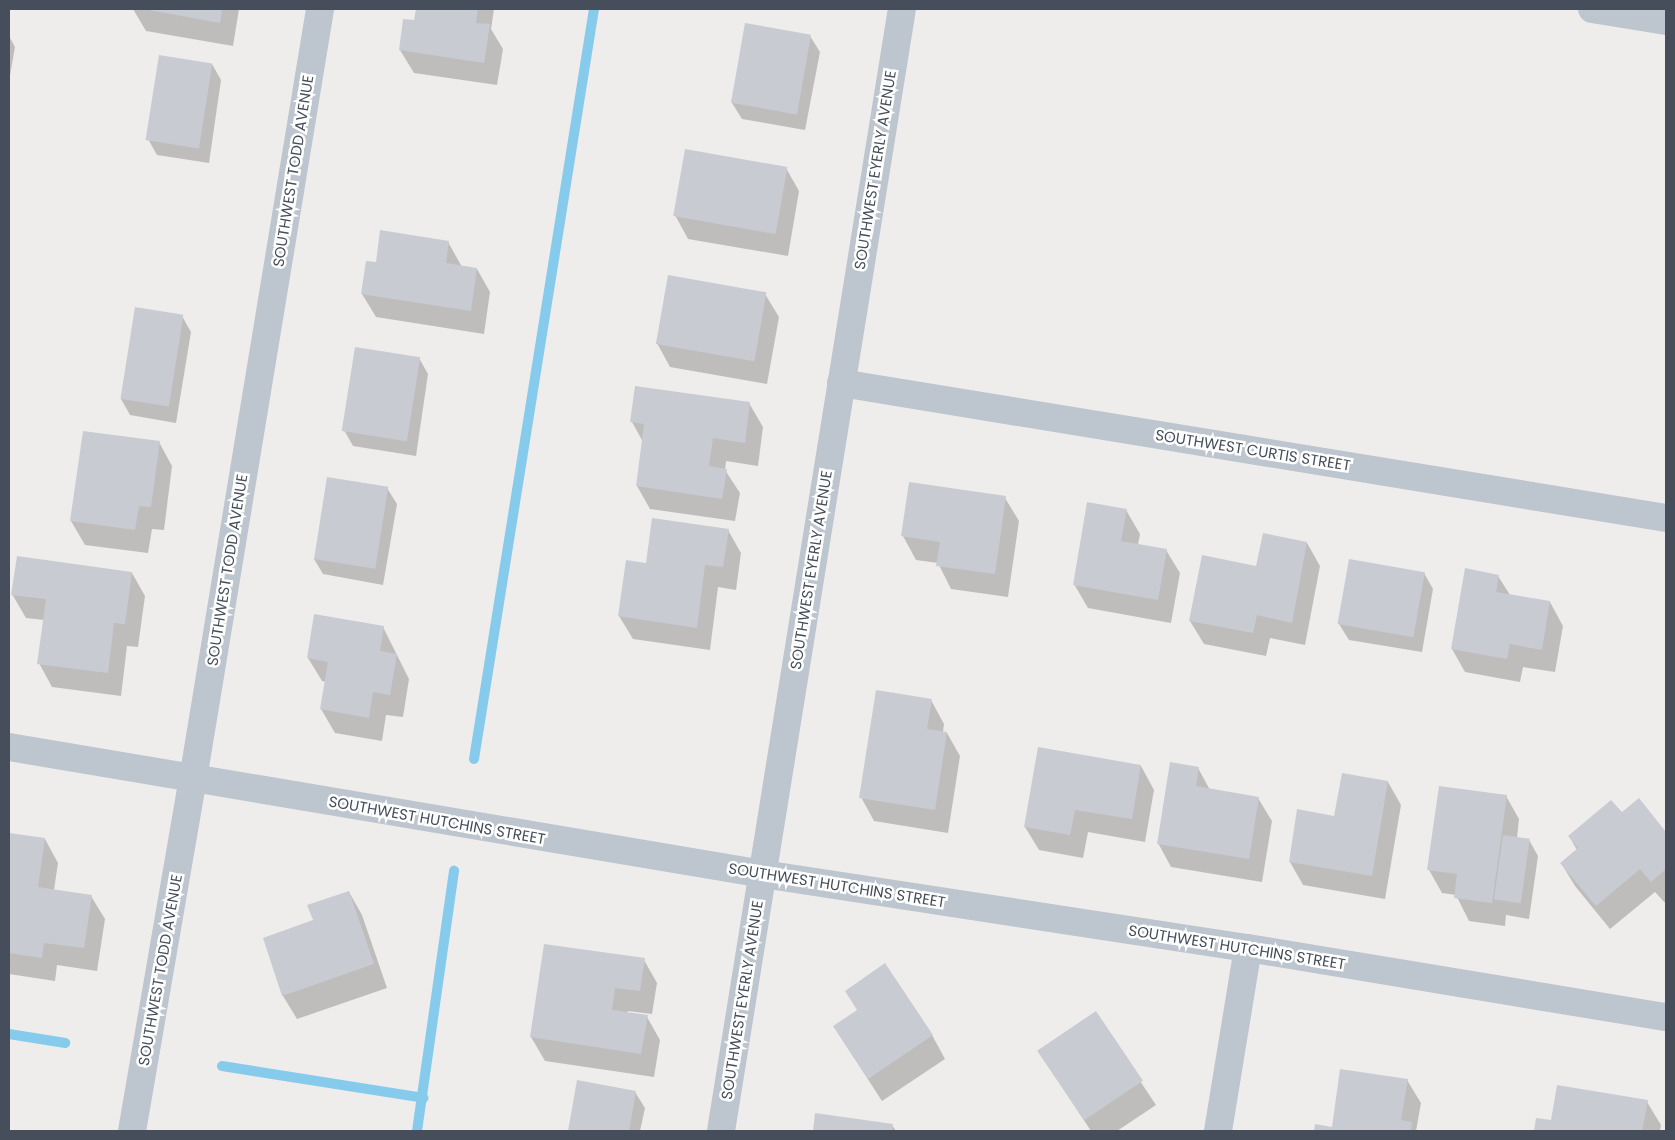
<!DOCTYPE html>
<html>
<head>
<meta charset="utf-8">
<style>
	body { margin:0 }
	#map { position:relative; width:1675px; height:1140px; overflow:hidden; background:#efedec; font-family:Poppins,sans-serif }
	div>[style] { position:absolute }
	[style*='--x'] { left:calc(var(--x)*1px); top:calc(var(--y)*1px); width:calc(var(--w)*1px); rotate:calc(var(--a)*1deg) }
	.shadow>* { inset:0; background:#0003 }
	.stream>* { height:10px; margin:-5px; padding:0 5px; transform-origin:5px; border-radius:5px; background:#86cbec }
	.building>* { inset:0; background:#c9cbd3; transform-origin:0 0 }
	.street>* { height:28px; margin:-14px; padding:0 14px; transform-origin:14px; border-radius:14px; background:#bdc5cf }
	span { translate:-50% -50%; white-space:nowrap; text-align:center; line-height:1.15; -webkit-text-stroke:5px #fff; paint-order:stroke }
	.street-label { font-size:15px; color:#454e5a }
	.frame { position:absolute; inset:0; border:10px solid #454e5a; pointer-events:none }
</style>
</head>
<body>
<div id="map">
	<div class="shadow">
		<div style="clip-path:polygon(133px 9px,239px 9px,233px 46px,146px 31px)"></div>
		<div style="clip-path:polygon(417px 9px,494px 9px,491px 29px,503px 49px,497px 85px,414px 73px,400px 50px,415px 22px)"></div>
		<div style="clip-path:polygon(9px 36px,15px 47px,9px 81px)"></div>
		<div style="clip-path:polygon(810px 36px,820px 52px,805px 130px,742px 119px,732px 103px)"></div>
		<div style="clip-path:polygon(212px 64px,221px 80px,209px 163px,157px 155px,148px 139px)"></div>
		<div style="clip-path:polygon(786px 168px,799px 191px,788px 256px,688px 239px,675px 215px)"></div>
		<div style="clip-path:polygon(448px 242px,462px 267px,477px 269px,490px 292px,484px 334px,376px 317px,362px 294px,377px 264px)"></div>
		<div style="clip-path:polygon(765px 294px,779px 317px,767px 384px,670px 367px,657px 343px)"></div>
		<div style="clip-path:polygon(182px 316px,191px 332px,176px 423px,130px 415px,121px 399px)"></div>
		<div style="clip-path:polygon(419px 358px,428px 374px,416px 456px,353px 446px,344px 430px)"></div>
		<div style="clip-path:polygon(749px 403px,763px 427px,758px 466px,726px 461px,725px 470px,740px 493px,735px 521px,650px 509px,637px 486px,643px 442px,632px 422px)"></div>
		<div style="clip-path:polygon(84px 432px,159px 442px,172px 466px,164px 530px,152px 529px,148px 553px,85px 545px,71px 521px)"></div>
		<div style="clip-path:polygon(387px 488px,397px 504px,383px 585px,323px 574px,314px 559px)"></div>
		<div style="clip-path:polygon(1005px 498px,1019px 521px,1008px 597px,951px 589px,938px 563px,916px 560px,903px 536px)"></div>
		<div style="clip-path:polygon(1126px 510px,1140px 534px,1138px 545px,1166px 550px,1180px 573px,1171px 623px,1088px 608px,1074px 584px)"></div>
		<div style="clip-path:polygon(728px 530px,741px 553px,736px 590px,718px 587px,710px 650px,633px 639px,619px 616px,647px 564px)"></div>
		<div style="clip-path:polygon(1307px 543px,1320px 566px,1305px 645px,1270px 638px,1266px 656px,1204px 644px,1190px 621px,1257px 567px)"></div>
		<div style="clip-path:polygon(132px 573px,145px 596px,138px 647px,127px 646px,121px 696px,52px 687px,39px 663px,44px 620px,26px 618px,12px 594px)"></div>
		<div style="clip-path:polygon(1424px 573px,1433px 589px,1422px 652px,1349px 640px,1339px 624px)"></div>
		<div style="clip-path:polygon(1498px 576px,1510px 595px,1550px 602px,1563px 626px,1555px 672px,1523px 667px,1520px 682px,1465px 672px,1452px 649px)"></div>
		<div style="clip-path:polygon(383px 627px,409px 679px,403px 717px,386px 715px,382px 741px,335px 733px,321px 709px,326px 682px,322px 681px,308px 658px)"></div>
		<div style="clip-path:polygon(931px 700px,944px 724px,943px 732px,947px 733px,960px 756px,948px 833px,874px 821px,861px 797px)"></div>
		<div style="clip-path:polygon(1141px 766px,1154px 790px,1145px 842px,1088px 832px,1083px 858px,1039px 850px,1025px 827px)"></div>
		<div style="clip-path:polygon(1198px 768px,1210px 790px,1258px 798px,1272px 821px,1262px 882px,1171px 867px,1158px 843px)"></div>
		<div style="clip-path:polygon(1388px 782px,1401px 805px,1385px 899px,1303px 885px,1290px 862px,1335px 817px)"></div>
		<div style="clip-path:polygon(1506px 796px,1519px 819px,1517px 838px,1529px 840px,1538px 856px,1529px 919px,1506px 915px,1505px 926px,1469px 921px,1456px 895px,1442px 893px,1429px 870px)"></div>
		<div style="clip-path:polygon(1638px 800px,1666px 834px,1666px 904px,1655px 892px,1610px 929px,1575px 886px,1561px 863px,1577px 850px,1569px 836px,1622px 814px)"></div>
		<div style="clip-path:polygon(9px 834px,45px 839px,58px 863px,54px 890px,91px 896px,105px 919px,97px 971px,57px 965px,55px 981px,9px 974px)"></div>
		<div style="clip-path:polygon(349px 892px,362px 915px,387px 988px,297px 1019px,283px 996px,264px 938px,314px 921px)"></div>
		<div style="clip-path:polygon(545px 945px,644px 960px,657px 983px,652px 1014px,628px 1011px,627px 1013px,647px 1017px,660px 1040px,654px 1077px,545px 1061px,531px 1037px)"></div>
		<div style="clip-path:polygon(858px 1011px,932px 1035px,945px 1059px,882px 1101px,834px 1027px)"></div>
		<div style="clip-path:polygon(1095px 1013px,1156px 1105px,1117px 1131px,1091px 1131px,1039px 1052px)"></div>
		<div style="clip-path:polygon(1407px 1080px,1421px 1103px,1416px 1131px,1315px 1131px,1316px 1126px,1333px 1128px)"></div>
		<div style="clip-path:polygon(578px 1082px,635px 1092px,645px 1108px,640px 1131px,569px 1131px)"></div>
		<div style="clip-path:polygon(1647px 1102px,1661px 1125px,1660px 1131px,1535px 1131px,1537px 1120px,1552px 1122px)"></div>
		<div style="clip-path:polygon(816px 1114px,892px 1125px,896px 1131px,814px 1131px)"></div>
	</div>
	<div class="stream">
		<div style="--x:474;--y:759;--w:760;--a:-80.91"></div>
		<div style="--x:9;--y:1034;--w:57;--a:9.1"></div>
		<div style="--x:222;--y:1066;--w:204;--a:9"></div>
		<div style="--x:417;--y:1131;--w:263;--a:-81.9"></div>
	</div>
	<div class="building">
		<div style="clip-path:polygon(143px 9px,222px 9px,220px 23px)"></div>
		<div style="clip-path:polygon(416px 9px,478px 9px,476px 23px,490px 24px,484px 63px,399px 50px,403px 19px,414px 20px)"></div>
		<div style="left:745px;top:23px;width:67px;height:81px;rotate:10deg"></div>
		<div style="left:159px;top:55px;width:54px;height:86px;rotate:9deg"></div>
		<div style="left:685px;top:149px;width:104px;height:68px;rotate:10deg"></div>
		<div style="clip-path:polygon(380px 230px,449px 241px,446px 263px,477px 268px,471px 311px,361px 294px,366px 261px,376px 262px)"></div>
		<div style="left:668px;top:275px;width:100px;height:70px;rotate:10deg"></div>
		<div style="left:135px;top:307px;width:49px;height:93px;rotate:9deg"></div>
		<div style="left:355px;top:347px;width:66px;height:85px;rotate:9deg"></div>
		<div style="clip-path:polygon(635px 386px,750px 402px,745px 443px,713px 438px,709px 466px,727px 469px,722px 499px,636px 486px,644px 424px,630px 422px)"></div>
		<div style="clip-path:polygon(83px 431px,160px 441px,151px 507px,139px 506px,135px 530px,70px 521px)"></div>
		<div style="left:327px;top:477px;width:62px;height:83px;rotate:9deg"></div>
		<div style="clip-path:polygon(909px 482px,1006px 496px,995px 574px,936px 566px,940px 542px,901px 536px)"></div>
		<div style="clip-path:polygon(1087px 502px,1127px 509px,1121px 541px,1167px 549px,1158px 600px,1073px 585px)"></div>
		<div style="clip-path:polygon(652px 518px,729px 529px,723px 567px,705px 565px,697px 628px,618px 616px,626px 560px,646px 563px)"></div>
		<div style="clip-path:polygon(1263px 533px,1307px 542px,1292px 623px,1257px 615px,1253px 633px,1189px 621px,1202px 555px,1256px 566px)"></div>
		<div style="clip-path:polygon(17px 556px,132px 572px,125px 624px,114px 623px,108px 673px,37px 664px,46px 599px,11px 595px)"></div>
		<div style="left:1349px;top:559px;width:77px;height:66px;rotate:10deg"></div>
		<div style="clip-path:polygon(1465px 568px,1499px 575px,1496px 592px,1550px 601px,1542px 650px,1510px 644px,1507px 659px,1451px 649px)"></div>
		<div style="clip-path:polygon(314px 614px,384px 626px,380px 651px,397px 654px,390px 695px,373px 692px,369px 718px,320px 709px,328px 662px,307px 658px)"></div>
		<div style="clip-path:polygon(876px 690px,932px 699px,927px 729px,947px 732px,935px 810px,859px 798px)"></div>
		<div style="clip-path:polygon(1038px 747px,1141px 765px,1132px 819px,1075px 810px,1070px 835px,1024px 827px)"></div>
		<div style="clip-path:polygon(1170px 762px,1199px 767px,1196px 786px,1259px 797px,1249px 859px,1157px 844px)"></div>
		<div style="clip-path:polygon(1342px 773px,1388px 781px,1372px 876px,1289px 862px,1297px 809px,1334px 816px)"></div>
		<div style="clip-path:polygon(1439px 786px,1507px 795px,1492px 903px,1454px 898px,1457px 874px,1427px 870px)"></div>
		<div style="clip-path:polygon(1639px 798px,1666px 832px,1666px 869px,1651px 882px,1640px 869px,1596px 906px,1560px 863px,1578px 848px,1568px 836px,1611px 800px,1622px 812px)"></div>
		<div style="clip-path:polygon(9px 833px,45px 838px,38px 887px,92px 895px,84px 948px,44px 943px,42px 958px,9px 953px)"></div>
		<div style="left:1503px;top:835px;width:27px;height:65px;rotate:8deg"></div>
		<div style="clip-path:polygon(349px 891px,374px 964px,282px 996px,263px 938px,313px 920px,307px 905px)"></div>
		<div style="clip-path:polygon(544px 944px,645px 958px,640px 991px,615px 988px,612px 1010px,648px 1015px,641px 1054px,530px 1037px)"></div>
		<div style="clip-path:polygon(885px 963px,933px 1035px,868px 1079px,833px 1026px,857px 1010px,845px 991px)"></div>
		<div style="left:1096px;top:1011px;width:84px;height:71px;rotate:56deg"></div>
		<div style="clip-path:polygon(1340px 1069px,1408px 1079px,1401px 1120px,1412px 1122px,1411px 1131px,1314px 1131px,1315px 1124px,1332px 1127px)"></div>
		<div style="clip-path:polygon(577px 1080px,636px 1091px,629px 1131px,568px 1131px)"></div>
		<div style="clip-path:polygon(1557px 1085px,1648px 1100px,1642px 1131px,1534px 1131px,1536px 1118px,1551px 1120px)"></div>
		<div style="clip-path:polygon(815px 1113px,893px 1124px,892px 1131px,813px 1131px)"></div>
	</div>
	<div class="street">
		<div style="--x:1592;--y:9;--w:75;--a:9.2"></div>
		<div style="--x:841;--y:383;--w:836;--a:9.29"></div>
		<div style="--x:9;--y:747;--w:765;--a:9.56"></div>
		<div style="--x:763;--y:874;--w:491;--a:8.7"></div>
		<div style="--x:1248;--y:948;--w:424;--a:9.4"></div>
		<div style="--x:132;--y:1131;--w:357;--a:-80.2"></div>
		<div style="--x:193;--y:779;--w:780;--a:-80.63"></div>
		<div style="--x:721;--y:1131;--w:1137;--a:-80.84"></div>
		<div style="--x:1218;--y:1131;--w:185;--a:-80.7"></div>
	</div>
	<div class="street-label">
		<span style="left:875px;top:170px;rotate:-81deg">SOUTHWEST EYERLY AVENUE</span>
		<span style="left:293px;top:171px;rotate:-81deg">SOUTHWEST TODD AVENUE</span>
		<span style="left:1253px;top:450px;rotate:9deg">SOUTHWEST CURTIS STREET</span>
		<span style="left:227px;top:570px;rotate:-81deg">SOUTHWEST TODD AVENUE</span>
		<span style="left:811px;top:570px;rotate:-81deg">SOUTHWEST EYERLY AVENUE</span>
		<span style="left:437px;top:820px;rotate:10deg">SOUTHWEST HUTCHINS STREET</span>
		<span style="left:837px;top:885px;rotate:9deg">SOUTHWEST HUTCHINS STREET</span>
		<span style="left:1237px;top:947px;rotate:9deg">SOUTHWEST HUTCHINS STREET</span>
		<span style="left:160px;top:970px;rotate:-80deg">SOUTHWEST TODD AVENUE</span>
		<span style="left:742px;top:1000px;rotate:-81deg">SOUTHWEST EYERLY AVENUE</span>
	</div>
	<div class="frame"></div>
</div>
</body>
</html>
